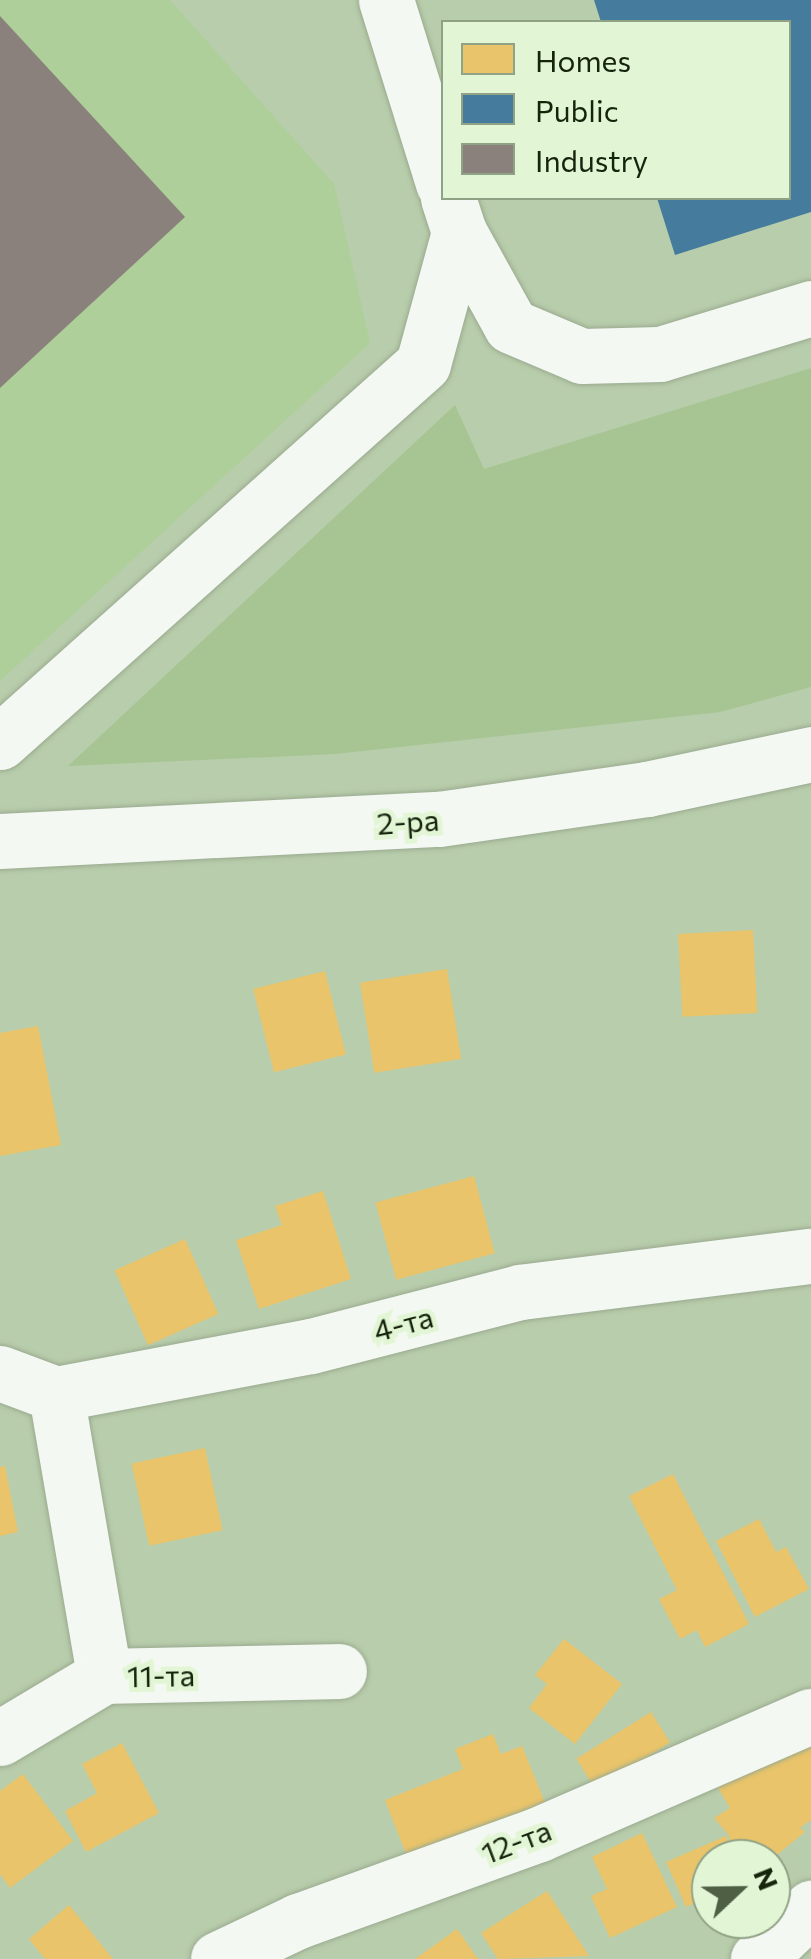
<!DOCTYPE html>
<html>
<head>
<meta charset="utf-8">
<style>
	body { margin:0 }
	#map { position:relative; width:811px; height:1959px; overflow:hidden; background:#b8cdab; font-family:Commissioner,sans-serif }
	div>[style] { position:absolute }
	[style*='--x'] { left:calc(var(--x)*1px); top:calc(var(--y)*1px); width:calc(var(--w)*1px); rotate:calc(var(--a)*1deg) }
	.built>* { inset:0; background:#aecf99 }
	.green>* { inset:0; background:#a6c593 }
	.homes>* { inset:0; background:#e9c46a; transform-origin:0 0 }
	.public>* { inset:0; background:#457b9d }
	.industry>* { inset:0; background:#8a817c }
	.roads { filter:drop-shadow(0 0 2px #9aaa90) drop-shadow(0 0 2px #9aaa90) }
	.minor>* { height:55px; margin:-27.5px; padding:0 27.5px; transform-origin:27.5px; border-radius:27.5px; background:#f4f8f2 }
	.major>* { height:55px; margin:-27.5px; padding:0 27.5px; transform-origin:27.5px; border-radius:27.5px; background:#f4f8f2 }
	span { translate:-50% -50%; white-space:nowrap; text-align:center; line-height:1.15; -webkit-text-stroke:10px #e2f6d6; paint-order:stroke }
	.street-label { font-size:30px; color:#16240c }
	.legend { position:absolute; left:441px; top:20px; width:350px; height:180px; box-sizing:border-box; background:#e2f6d6; border:2px solid #90a285; margin:0; padding:12px 18px; list-style:none; font-size:30px; color:#16240c }
	.legend li { display:flex; align-items:center; gap:20px; height:50px }
	.legend b { width:50px; border:2px solid #90a285 }
	.north { position:absolute; left:691px; top:1839px; width:100px; height:100px; box-sizing:border-box; background:#e2f6d6; border:2px solid #90a285; border-radius:50%; rotate:68deg; font-size:28px; font-weight:700; line-height:40px; text-align:center; color:#16240c }
	.north::after { content:''; display:block; margin:auto; width:35px; height:45px; background:#4f5f44; clip-path:polygon(50% 0,100% 100%,50% 72%,0 100%) }
</style>
</head>
<body>
<div id="map">
	<div class="built">
		<div style="clip-path:polygon(0 0,170px 0,334px 184px,370px 343px,0 681px)"></div>
	</div>
	<div class="green">
		<div style="clip-path:polygon(811px 368px,811px 687px,720px 712px,335px 754px,68px 766px,455px 405px,484px 469px)"></div>
	</div>
	<div class="homes">
		<div style="left:753px;top:930px;width:83px;height:75px;rotate:87deg"></div>
		<div style="left:447px;top:969px;width:91px;height:88px;rotate:81deg"></div>
		<div style="left:325px;top:971px;width:86px;height:74px;rotate:76deg"></div>
		<div style="clip-path:polygon(38px 1026px,61px 1145px,0 1156px,0 1033px)"></div>
		<div style="left:474px;top:1176px;width:80px;height:102px;rotate:75deg"></div>
		<div style="clip-path:polygon(323px 1191px,351px 1279px,259px 1309px,236px 1240px,282px 1225px,275px 1206px)"></div>
		<div style="left:185px;top:1239px;width:82px;height:77px;rotate:66deg"></div>
		<div style="left:205px;top:1448px;width:84px;height:75px;rotate:78deg"></div>
		<div style="clip-path:polygon(5px 1466px,18px 1532px,0 1536px,0 1467px)"></div>
		<div style="clip-path:polygon(673px 1474px,749px 1624px,705px 1647px,697px 1630px,680px 1639px,659px 1599px,677px 1590px,629px 1496px)"></div>
		<div style="clip-path:polygon(759px 1519px,776px 1552px,786px 1547px,809px 1589px,755px 1617px,716px 1541px)"></div>
		<div style="clip-path:polygon(564px 1639px,622px 1684px,575px 1744px,529px 1708px,547px 1684px,535px 1675px)"></div>
		<div style="left:651px;top:1712px;width:36px;height:88px;rotate:58deg"></div>
		<div style="clip-path:polygon(493px 1734px,501px 1754px,522px 1746px,546px 1805px,408px 1859px,385px 1800px,463px 1769px,455px 1749px)"></div>
		<div style="clip-path:polygon(811px 1738px,811px 1820px,800px 1828px,805px 1832px,772px 1859px,711px 1859px,711px 1896px,686px 1907px,666px 1862px,726px 1836px,736px 1855px,728px 1834px,714px 1818px,730px 1808px,706px 1768px)"></div>
		<div style="clip-path:polygon(122px 1743px,159px 1813px,86px 1852px,65px 1811px,97px 1793px,82px 1764px)"></div>
		<div style="clip-path:polygon(23px 1774px,73px 1841px,10px 1888px,0 1874px,0 1791px)"></div>
		<div style="clip-path:polygon(642px 1833px,677px 1907px,610px 1938px,591px 1896px,607px 1889px,592px 1857px)"></div>
		<div style="clip-path:polygon(547px 1891px,589px 1956px,498px 1959px,481px 1933px)"></div>
		<div style="clip-path:polygon(69px 1905px,113px 1959px,45px 1959px,29px 1939px)"></div>
		<div style="clip-path:polygon(457px 1929px,478px 1959px,415px 1959px)"></div>
	</div>
	<div class="public">
		<div style="clip-path:polygon(594px 0,811px 0,811px 212px,675px 255px,657px 198px,788px 198px,788px 22px,601px 22px)"></div>
	</div>
	<div class="industry">
		<div style="clip-path:polygon(0 16px,185px 217px,0 388px)"></div>
	</div>
	<div class="roads">
		<div class="minor">
			<div style="--x:386;--y:0;--w:192;--a:72.7"></div>
			<div style="--x:459;--y:232;--w:107;--a:61"></div>
			<div style="--x:511;--y:326;--w:77;--a:22.9"></div>
			<div style="--x:582;--y:356;--w:78;--a:-1.5"></div>
			<div style="--x:660;--y:354;--w:158;--a:-16.9"></div>
			<div style="--x:0;--y:742;--w:567;--a:-41.78"></div>
			<div style="--x:423;--y:364;--w:137;--a:-74.7"></div>
			<div style="--x:459;--y:232;--w:36;--a:-108"></div>
			<div style="--x:0;--y:1373;--w:60;--a:20.6"></div>
			<div style="--x:56;--y:1394;--w:259;--a:-10.7"></div>
			<div style="--x:311;--y:1346;--w:216;--a:-14.5"></div>
			<div style="--x:520;--y:1292;--w:293;--a:-7.1"></div>
			<div style="--x:56;--y:1394;--w:286;--a:80.3"></div>
			<div style="--x:0;--y:1738;--w:121;--a:-30.8"></div>
			<div style="--x:104;--y:1676;--w:235;--a:-1.2"></div>
			<div style="--x:218;--y:1959;--w:89;--a:-25.4"></div>
			<div style="--x:298;--y:1921;--w:256;--a:-19.8"></div>
			<div style="--x:539;--y:1834;--w:296;--a:-23.5"></div>
			<div style="--x:758;--y:1959;--w:74;--a:-43.9"></div>
		</div>
		<div class="major">
			<div style="--x:0;--y:841;--w:440;--a:-2.9"></div>
			<div style="--x:439;--y:819;--w:210;--a:-8.2"></div>
			<div style="--x:647;--y:789;--w:168;--a:-12"></div>
		</div>
	</div>
	<div class="street-label">
		<span style="left:408px;top:821px;rotate:-4deg">2-ра</span>
		<span style="left:403px;top:1323px;rotate:-15deg">4-та</span>
		<span style="left:161px;top:1675px;rotate:-1deg">11-та</span>
		<span style="left:516px;top:1841px;rotate:-21deg">12-та</span>
	</div>
	<ul class="legend">
	<li><b style="height:28px;background:#e9c46a"></b>Homes</li>
	<li><b style="height:28px;background:#457b9d"></b>Public</li>
	<li><b style="height:28px;background:#8a817c"></b>Industry</li>
	</ul>
	<div class="north">N</div>
</div>
</body>
</html>
